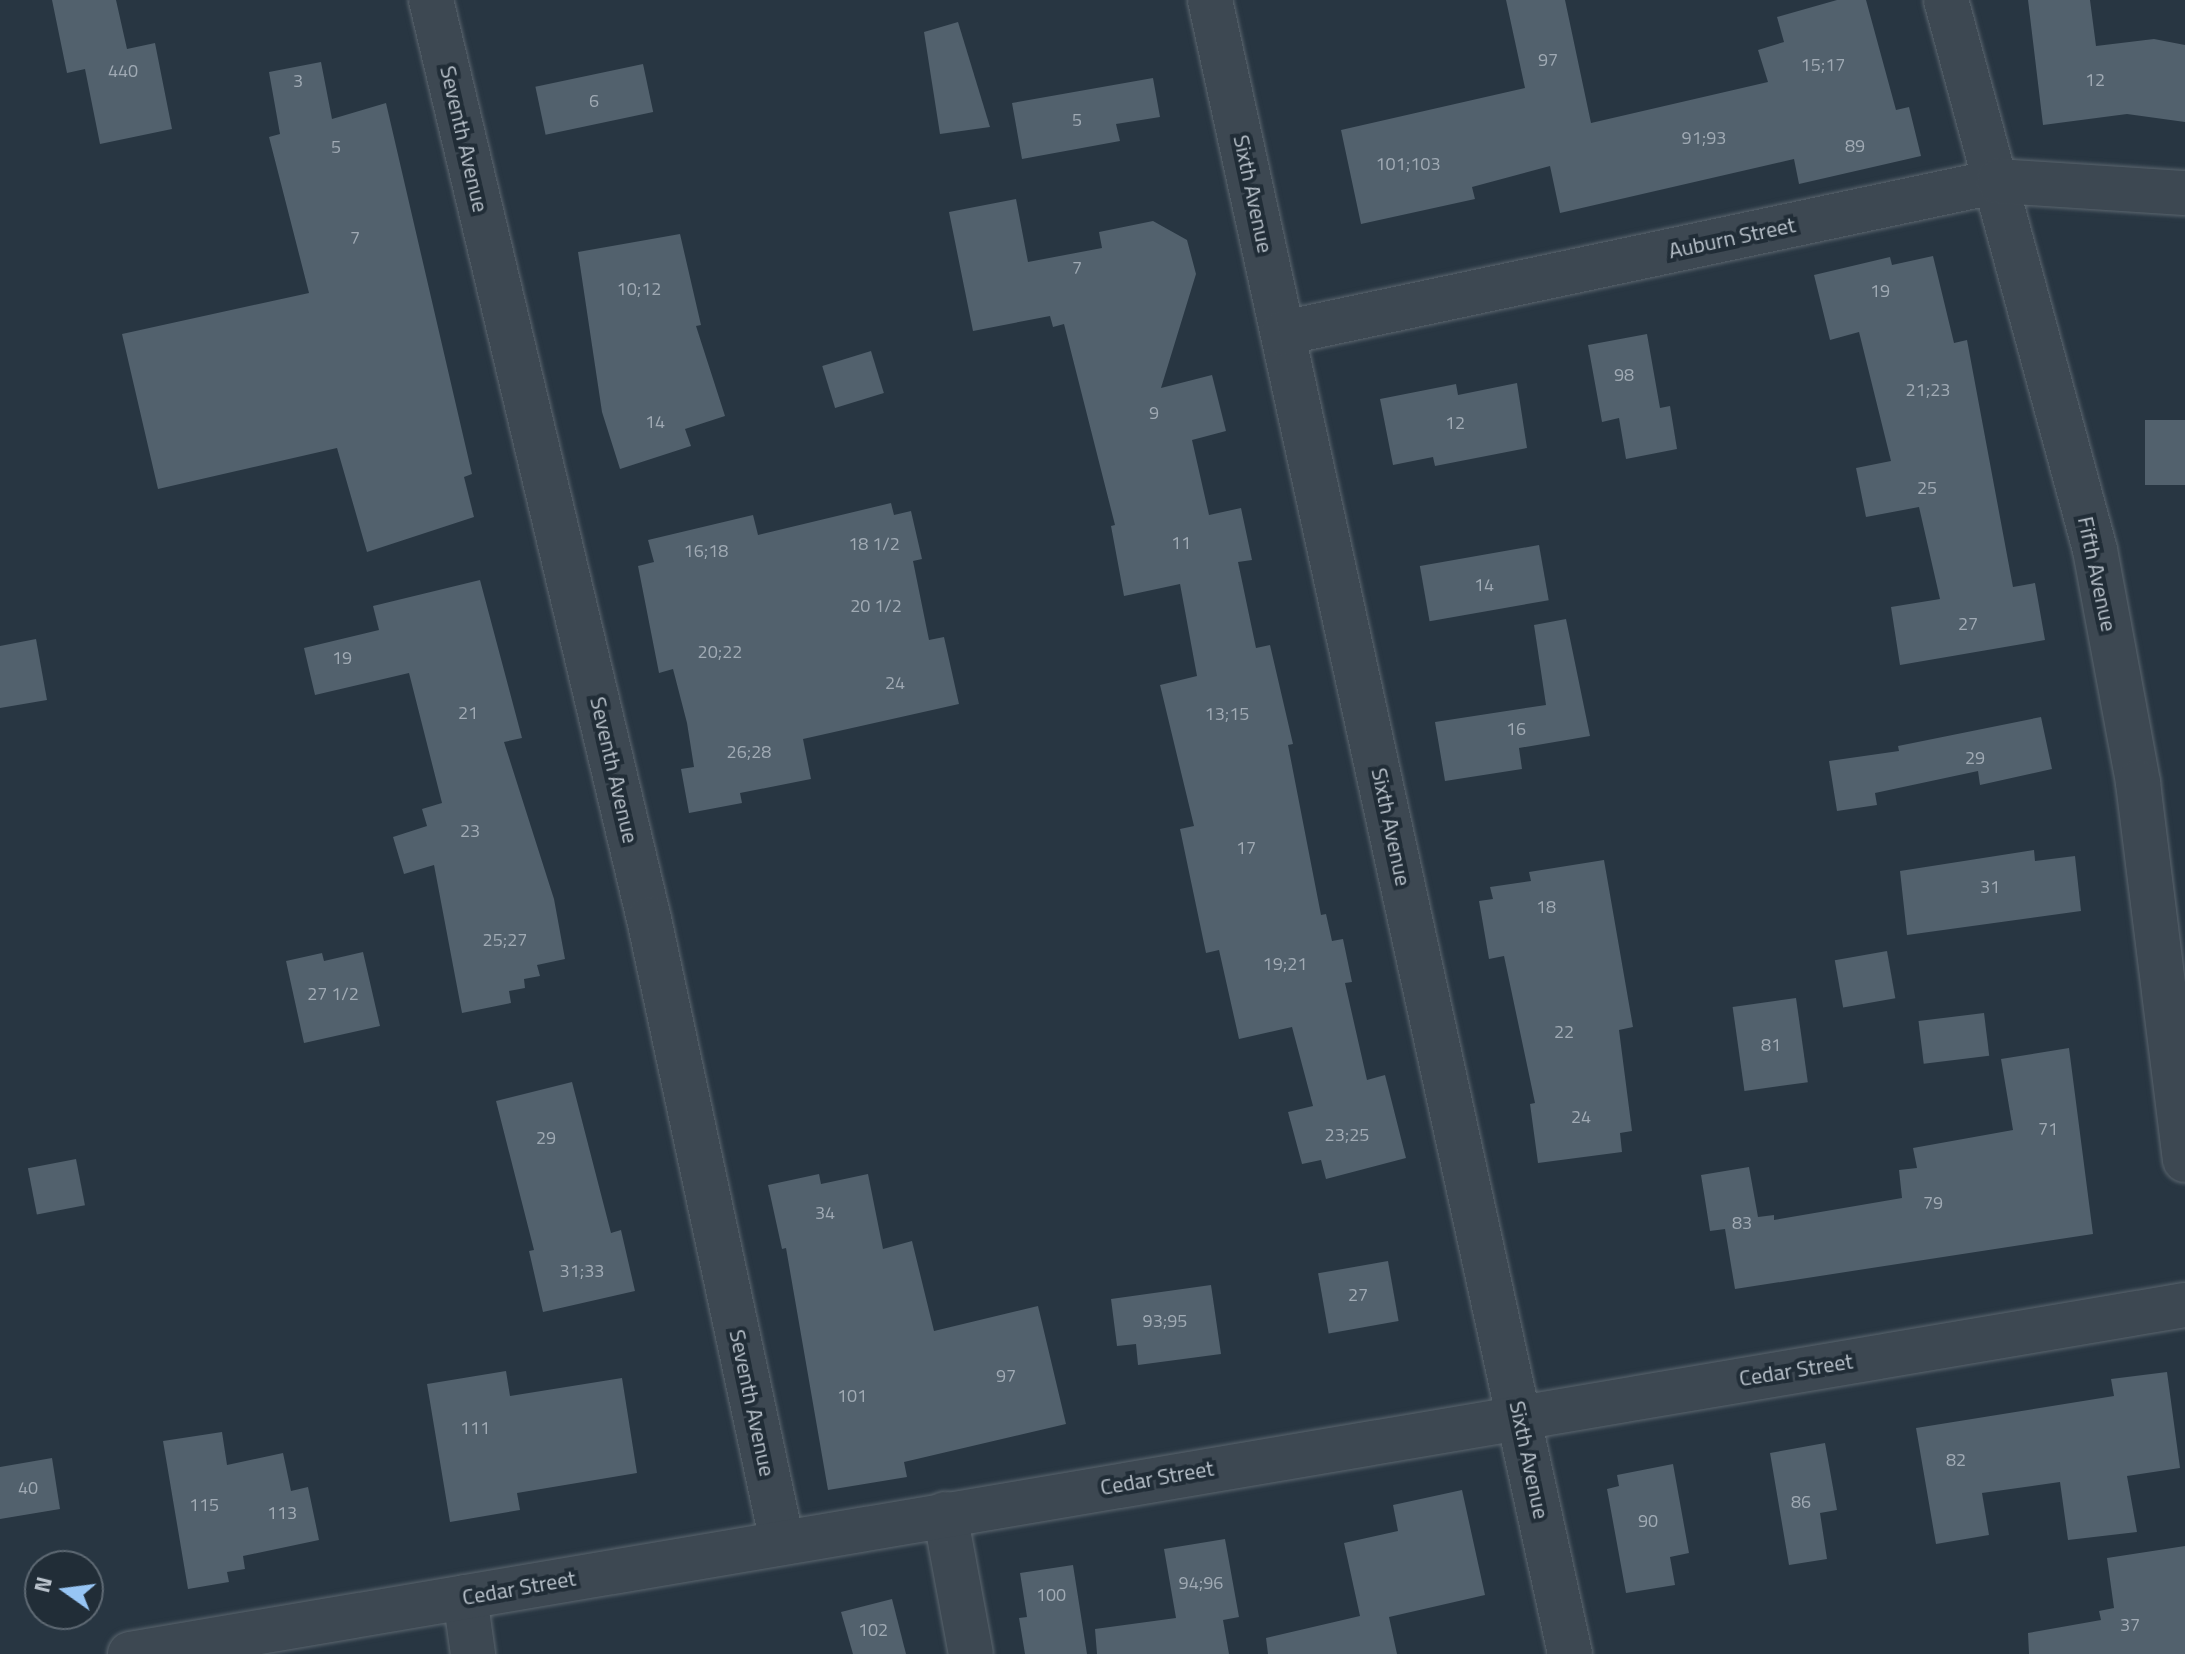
<!DOCTYPE html>
<html>
<head>
<meta charset="utf-8">
<style>
	body { margin:0 }
	#map { position:relative; width:2185px; height:1654px; overflow:hidden; background:#283642; font-family:"Titillium Web",sans-serif }
	div>[style] { position:absolute }
	[style*='--x'] { left:calc(var(--x)*1px); top:calc(var(--y)*1px); width:calc(var(--w)*1px); rotate:calc(var(--a)*1deg) }
	.building>* { inset:0; background:#52616d; transform-origin:0 0 }
	.roads { filter:drop-shadow(0 0 2px #5b666f) drop-shadow(0 0 2px #5b666f) }
	.minor>* { height:44px; margin:-22px; padding:0 22px; transform-origin:22px; border-radius:22px; background:#3d4852 }
	span { translate:-50% -50%; white-space:nowrap; text-align:center; line-height:1.15; -webkit-text-stroke:8px #212d37; paint-order:stroke }
	.number-label { font-size:18px; color:#a0aab4 }
	.number-label span { -webkit-text-stroke-width:0 }
	.street-label { font-size:22px; color:#bac3cc }
	.north { position:absolute; left:24px; top:1550px; width:80px; height:80px; box-sizing:border-box; background:#212d37; border:2px solid #5e6973; border-radius:50%; rotate:284deg; font-size:22px; font-weight:700; line-height:32px; text-align:center; color:#bac3cc }
	.north::after { content:''; display:block; margin:auto; width:28px; height:36px; background:#97c5f4; clip-path:polygon(50% 0,100% 100%,50% 72%,0 100%) }
</style>
</head>
<body>
<div id="map">
	<div class="building">
		<div style="clip-path:polygon(52px 0,116px 0,127px 49px,155px 43px,172px 129px,100px 144px,85px 69px,67px 73px)"></div>
		<div style="clip-path:polygon(1506px 0,1565px 0,1591px 123px,1768px 82px,1758px 50px,1784px 42px,1777px 17px,1837px 0,1866px 0,1896px 110px,1909px 107px,1921px 156px,1799px 184px,1794px 159px,1560px 213px,1550px 166px,1472px 187px,1475px 199px,1361px 224px,1341px 130px,1525px 88px)"></div>
		<div style="clip-path:polygon(2028px 0,2090px 0,2096px 46px,2154px 39px,2185px 45px,2185px 122px,2127px 114px,2043px 125px)"></div>
		<div style="clip-path:polygon(958px 22px,990px 127px,940px 134px,924px 32px)"></div>
		<div style="clip-path:polygon(321px 62px,332px 119px,386px 103px,472px 474px,464px 477px,474px 517px,367px 552px,337px 448px,158px 489px,122px 334px,309px 293px,269px 137px,280px 134px,269px 72px)"></div>
		<div style="left:643px;top:64px;width:49px;height:110px;rotate:78deg"></div>
		<div style="clip-path:polygon(1153px 78px,1160px 117px,1116px 124px,1120px 141px,1022px 159px,1012px 103px)"></div>
		<div style="clip-path:polygon(1016px 199px,1028px 262px,1102px 248px,1099px 232px,1153px 221px,1187px 240px,1196px 274px,1161px 388px,1212px 375px,1226px 431px,1192px 440px,1209px 515px,1241px 508px,1252px 560px,1238px 562px,1256px 648px,1270px 645px,1293px 744px,1288px 745px,1321px 915px,1326px 914px,1332px 941px,1343px 939px,1352px 982px,1345px 983px,1367px 1080px,1385px 1075px,1406px 1158px,1326px 1179px,1321px 1160px,1302px 1164px,1288px 1112px,1313px 1106px,1292px 1027px,1239px 1039px,1219px 950px,1206px 953px,1180px 829px,1194px 826px,1160px 685px,1197px 676px,1180px 584px,1124px 596px,1111px 526px,1115px 525px,1064px 324px,1053px 327px,1050px 316px,973px 331px,949px 212px)"></div>
		<div style="clip-path:polygon(680px 234px,701px 325px,696px 326px,725px 416px,685px 429px,691px 446px,620px 469px,602px 412px,578px 252px)"></div>
		<div style="clip-path:polygon(1933px 256px,1954px 343px,1967px 340px,2013px 587px,2035px 583px,2045px 640px,1900px 665px,1891px 607px,1940px 599px,1919px 507px,1866px 517px,1856px 468px,1891px 461px,1859px 332px,1830px 340px,1814px 275px,1890px 257px,1892px 265px)"></div>
		<div style="clip-path:polygon(1647px 334px,1660px 408px,1670px 406px,1677px 449px,1626px 459px,1619px 418px,1602px 422px,1588px 345px)"></div>
		<div style="left:871px;top:351px;width:44px;height:51px;rotate:73deg"></div>
		<div style="clip-path:polygon(1517px 383px,1527px 448px,1435px 466px,1433px 457px,1393px 465px,1380px 399px,1456px 384px,1458px 395px)"></div>
		<div style="left:2145px;top:420px;width:40px;height:65px"></div>
		<div style="clip-path:polygon(891px 503px,894px 515px,911px 511px,922px 559px,913px 561px,929px 640px,944px 637px,959px 704px,803px 739px,811px 779px,740px 793px,742px 803px,689px 813px,681px 769px,694px 767px,687px 723px,673px 669px,659px 673px,638px 566px,654px 562px,648px 540px,753px 515px,758px 535px)"></div>
		<div style="left:1539px;top:545px;width:56px;height:121px;rotate:80deg"></div>
		<div style="clip-path:polygon(480px 580px,522px 738px,504px 742px,554px 899px,565px 959px,537px 965px,540px 976px,524px 979px,525px 988px,509px 991px,511px 1003px,462px 1013px,434px 865px,404px 874px,393px 837px,427px 826px,422px 809px,442px 803px,409px 673px,315px 695px,304px 648px,379px 630px,373px 606px)"></div>
		<div style="clip-path:polygon(1566px 619px,1590px 736px,1519px 748px,1522px 769px,1445px 781px,1435px 722px,1546px 705px,1534px 625px)"></div>
		<div style="clip-path:polygon(36px 639px,47px 700px,0 708px,0 646px)"></div>
		<div style="clip-path:polygon(2041px 717px,2052px 769px,1980px 785px,1978px 771px,1875px 793px,1877px 805px,1837px 811px,1829px 761px,1899px 751px,1898px 746px)"></div>
		<div style="clip-path:polygon(2034px 850px,2035px 861px,2075px 856px,2081px 911px,1907px 935px,1900px 871px)"></div>
		<div style="clip-path:polygon(1604px 860px,1633px 1027px,1619px 1030px,1632px 1131px,1620px 1133px,1622px 1152px,1538px 1163px,1530px 1104px,1535px 1103px,1504px 956px,1489px 959px,1479px 901px,1493px 899px,1490px 887px,1531px 881px,1529px 872px)"></div>
		<div style="left:1887px;top:951px;width:48px;height:53px;rotate:80deg"></div>
		<div style="clip-path:polygon(363px 952px,380px 1026px,304px 1043px,286px 961px,322px 953px,324px 961px)"></div>
		<div style="left:1796px;top:998px;width:85px;height:64px;rotate:82deg"></div>
		<div style="left:1984px;top:1013px;width:43px;height:66px;rotate:83deg"></div>
		<div style="clip-path:polygon(2069px 1048px,2093px 1234px,1735px 1289px,1725px 1229px,1710px 1231px,1701px 1175px,1749px 1167px,1758px 1217px,1774px 1215px,1774px 1220px,1902px 1198px,1899px 1170px,1917px 1168px,1913px 1148px,2013px 1130px,2001px 1059px)"></div>
		<div style="clip-path:polygon(572px 1082px,611px 1233px,621px 1230px,635px 1291px,543px 1312px,529px 1251px,534px 1250px,496px 1101px)"></div>
		<div style="left:76px;top:1159px;width:47px;height:49px;rotate:79deg"></div>
		<div style="clip-path:polygon(819px 1174px,821px 1184px,868px 1174px,883px 1249px,912px 1241px,934px 1331px,1038px 1306px,1066px 1424px,904px 1462px,907px 1477px,828px 1490px,786px 1248px,782px 1249px,768px 1185px)"></div>
		<div style="left:1388px;top:1261px;width:61px;height:71px;rotate:80deg"></div>
		<div style="clip-path:polygon(1211px 1285px,1221px 1354px,1138px 1365px,1136px 1344px,1117px 1346px,1111px 1299px)"></div>
		<div style="clip-path:polygon(506px 1371px,510px 1396px,622px 1378px,637px 1473px,517px 1493px,520px 1510px,450px 1522px,427px 1384px)"></div>
		<div style="clip-path:polygon(2167px 1372px,2180px 1468px,2127px 1476px,2137px 1532px,2068px 1540px,2060px 1482px,1982px 1493px,1989px 1535px,1936px 1544px,1916px 1428px,2114px 1396px,2111px 1379px)"></div>
		<div style="clip-path:polygon(222px 1432px,227px 1465px,283px 1453px,291px 1491px,308px 1487px,319px 1540px,243px 1556px,245px 1569px,227px 1572px,229px 1582px,188px 1589px,163px 1441px)"></div>
		<div style="clip-path:polygon(1825px 1443px,1837px 1510px,1820px 1513px,1827px 1559px,1789px 1565px,1770px 1453px)"></div>
		<div style="clip-path:polygon(52px 1458px,60px 1509px,0 1519px,0 1467px)"></div>
		<div style="clip-path:polygon(1673px 1464px,1689px 1553px,1670px 1557px,1675px 1585px,1626px 1593px,1607px 1489px,1619px 1486px,1617px 1475px)"></div>
		<div style="clip-path:polygon(1462px 1490px,1485px 1595px,1389px 1617px,1397px 1654px,1268px 1654px,1266px 1638px,1360px 1616px,1344px 1543px,1398px 1531px,1393px 1505px)"></div>
		<div style="clip-path:polygon(1225px 1539px,1239px 1617px,1223px 1620px,1229px 1654px,1097px 1654px,1095px 1629px,1176px 1618px,1164px 1549px)"></div>
		<div style="clip-path:polygon(2185px 1546px,2185px 1654px,2029px 1654px,2028px 1633px,2101px 1620px,2099px 1611px,2114px 1608px,2107px 1558px)"></div>
		<div style="clip-path:polygon(1073px 1565px,1087px 1654px,1025px 1654px,1019px 1618px,1027px 1617px,1020px 1573px)"></div>
		<div style="clip-path:polygon(892px 1599px,906px 1654px,853px 1654px,841px 1612px)"></div>
	</div>
	<div class="roads">
		<div class="minor">
			<div style="--x:431;--y:0;--w:945;--a:76.66"></div>
			<div style="--x:649;--y:919;--w:637;--a:77.95"></div>
			<div style="--x:1210;--y:0;--w:1693;--a:77.72"></div>
			<div style="--x:1946;--y:0;--w:570;--a:74.84"></div>
			<div style="--x:2095;--y:550;--w:237;--a:79.5"></div>
			<div style="--x:2138;--y:783;--w:380;--a:82.9"></div>
			<div style="--x:1283;--y:333;--w:732;--a:-11.99"></div>
			<div style="--x:1999;--y:181;--w:186;--a:3.7"></div>
			<div style="--x:945;--y:1514;--w:142;--a:79.5"></div>
			<div style="--x:465;--y:1597;--w:58;--a:82"></div>
			<div style="--x:130;--y:1654;--w:2084;--a:-9.64"></div>
		</div>
	</div>
	<div class="number-label">
		<span style="left:1548px;top:60px">97</span>
		<span style="left:1823px;top:65px">15;17</span>
		<span style="left:123px;top:71px">440</span>
		<span style="left:2095px;top:80px">12</span>
		<span style="left:298px;top:81px">3</span>
		<span style="left:594px;top:101px">6</span>
		<span style="left:1077px;top:120px">5</span>
		<span style="left:1704px;top:138px">91;93</span>
		<span style="left:1855px;top:146px">89</span>
		<span style="left:336px;top:147px">5</span>
		<span style="left:1408px;top:164px">101;103</span>
		<span style="left:355px;top:238px">7</span>
		<span style="left:1077px;top:268px">7</span>
		<span style="left:639px;top:289px">10;12</span>
		<span style="left:1880px;top:291px">19</span>
		<span style="left:1624px;top:375px">98</span>
		<span style="left:1928px;top:390px">21;23</span>
		<span style="left:1154px;top:413px">9</span>
		<span style="left:655px;top:422px">14</span>
		<span style="left:1455px;top:423px">12</span>
		<span style="left:1927px;top:488px">25</span>
		<span style="left:1181px;top:543px">11</span>
		<span style="left:874px;top:544px">18 1/2</span>
		<span style="left:706px;top:551px">16;18</span>
		<span style="left:1484px;top:585px">14</span>
		<span style="left:876px;top:606px">20 1/2</span>
		<span style="left:1968px;top:624px">27</span>
		<span style="left:720px;top:652px">20;22</span>
		<span style="left:342px;top:658px">19</span>
		<span style="left:895px;top:683px">24</span>
		<span style="left:468px;top:713px">21</span>
		<span style="left:1227px;top:714px">13;15</span>
		<span style="left:1516px;top:729px">16</span>
		<span style="left:749px;top:752px">26;28</span>
		<span style="left:1975px;top:758px">29</span>
		<span style="left:470px;top:831px">23</span>
		<span style="left:1246px;top:848px">17</span>
		<span style="left:1990px;top:887px">31</span>
		<span style="left:1546px;top:907px">18</span>
		<span style="left:505px;top:940px">25;27</span>
		<span style="left:1285px;top:964px">19;21</span>
		<span style="left:333px;top:994px">27 1/2</span>
		<span style="left:1564px;top:1032px">22</span>
		<span style="left:1771px;top:1045px">81</span>
		<span style="left:1581px;top:1117px">24</span>
		<span style="left:2048px;top:1129px">71</span>
		<span style="left:1347px;top:1135px">23;25</span>
		<span style="left:546px;top:1138px">29</span>
		<span style="left:1933px;top:1203px">79</span>
		<span style="left:825px;top:1213px">34</span>
		<span style="left:1742px;top:1223px">83</span>
		<span style="left:582px;top:1271px">31;33</span>
		<span style="left:1358px;top:1295px">27</span>
		<span style="left:1165px;top:1321px">93;95</span>
		<span style="left:1006px;top:1376px">97</span>
		<span style="left:852px;top:1396px">101</span>
		<span style="left:475px;top:1428px">111</span>
		<span style="left:1956px;top:1460px">82</span>
		<span style="left:28px;top:1488px">40</span>
		<span style="left:1801px;top:1502px">86</span>
		<span style="left:204px;top:1505px">115</span>
		<span style="left:282px;top:1513px">113</span>
		<span style="left:1648px;top:1521px">90</span>
		<span style="left:1201px;top:1583px">94;96</span>
		<span style="left:1051px;top:1595px">100</span>
		<span style="left:2130px;top:1625px">37</span>
		<span style="left:873px;top:1630px">102</span>
	</div>
	<div class="street-label">
		<span style="left:464px;top:139px;rotate:77deg">Seventh Avenue</span>
		<span style="left:1253px;top:194px;rotate:78deg">Sixth Avenue</span>
		<span style="left:1732px;top:238px;rotate:-12deg">Auburn Street</span>
		<span style="left:2097px;top:574px;rotate:78deg">Fifth Avenue</span>
		<span style="left:614px;top:770px;rotate:77deg">Seventh Avenue</span>
		<span style="left:1391px;top:827px;rotate:78deg">Sixth Avenue</span>
		<span style="left:1796px;top:1370px;rotate:-9deg">Cedar Street</span>
		<span style="left:752px;top:1403px;rotate:78deg">Seventh Avenue</span>
		<span style="left:1529px;top:1460px;rotate:78deg">Sixth Avenue</span>
		<span style="left:1157px;top:1478px;rotate:-10deg">Cedar Street</span>
		<span style="left:519px;top:1588px;rotate:-10deg">Cedar Street</span>
	</div>
	<div class="north">N</div>
</div>
</body>
</html>
